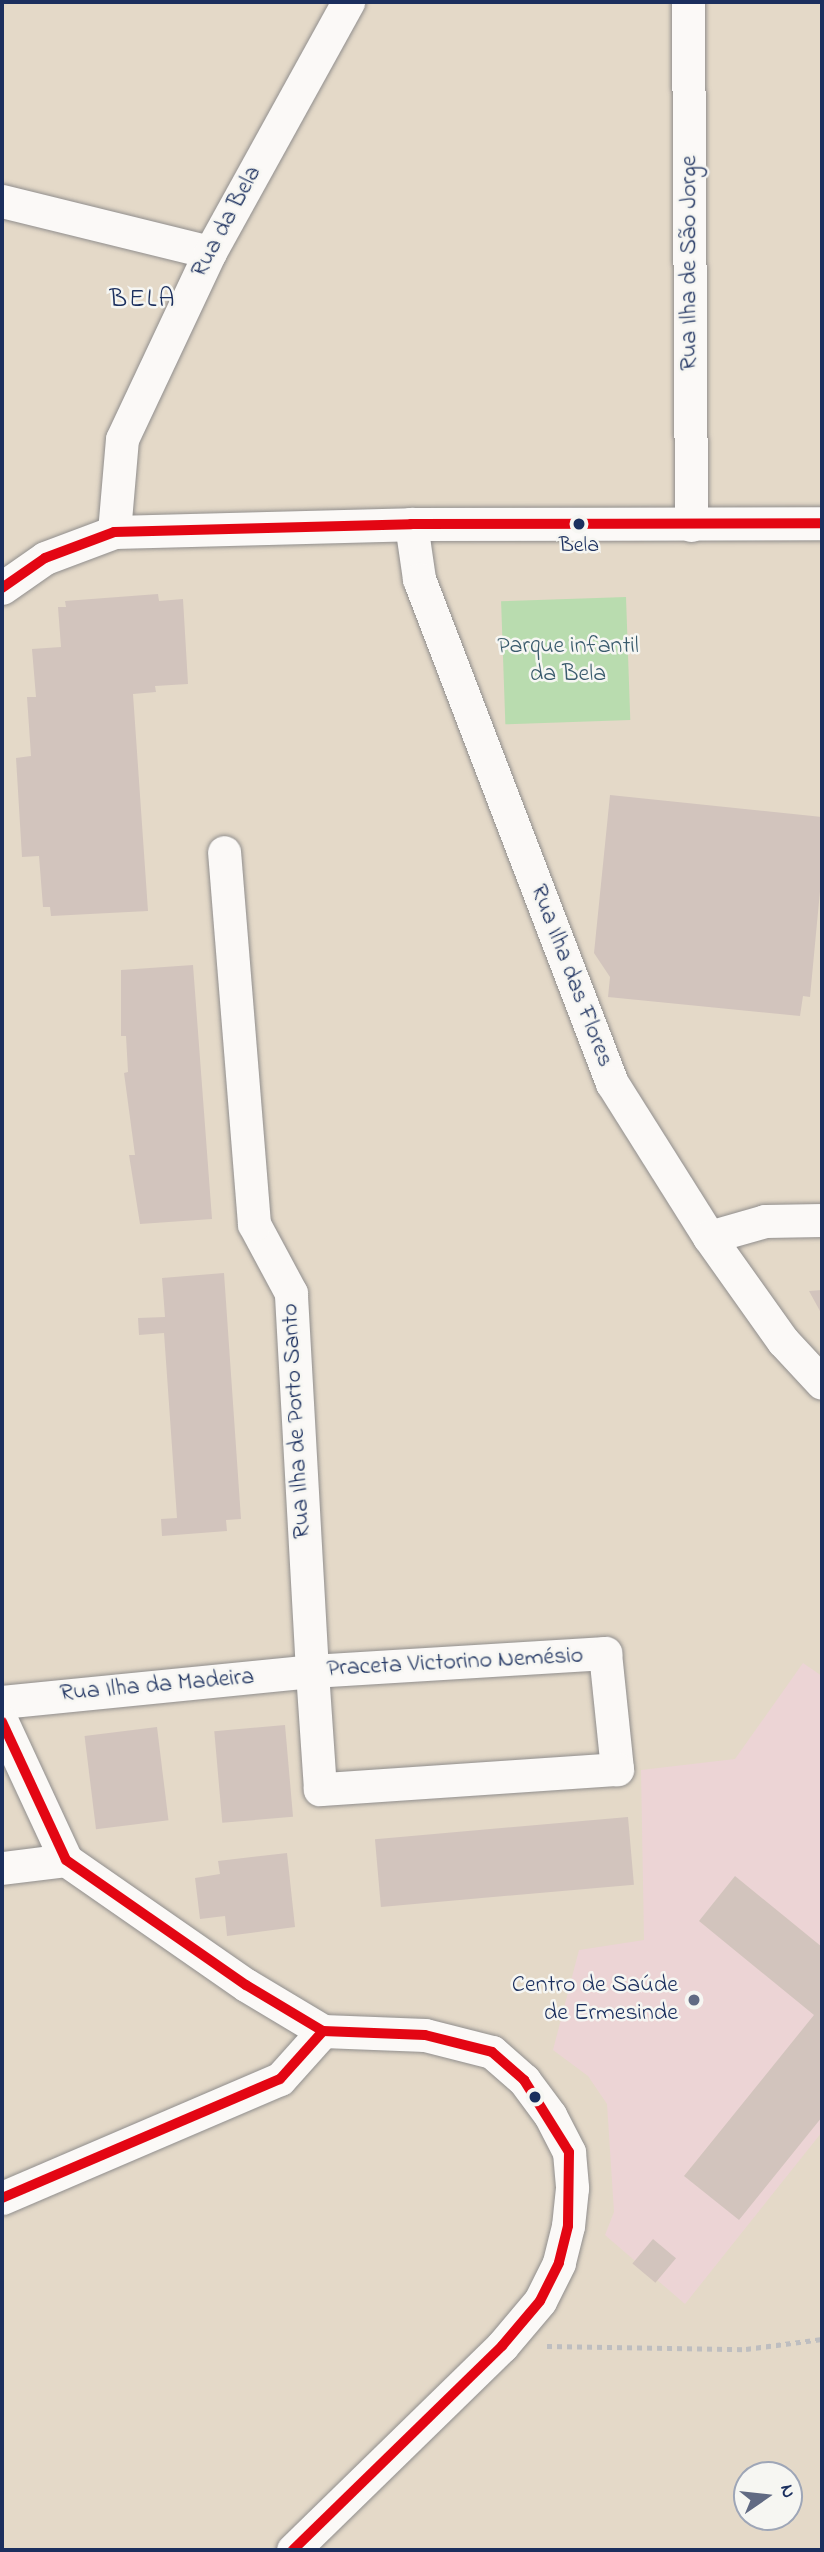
<!DOCTYPE html>
<html>
<head>
<meta charset="utf-8">
<style>
	body { margin:0 }
	#map { position:relative; width:824px; height:2552px; overflow:hidden; background:#e4d9c8; font-family:"Indie Flower",sans-serif }
	div>[style] { position:absolute }
	[style*='--x'] { left:calc(var(--x)*1px); top:calc(var(--y)*1px); width:calc(var(--w)*1px); rotate:calc(var(--a)*1deg) }
	.built>* { inset:0; background:#ecd4d5 }
	.green>* { inset:0; background:#b9dcaf; transform-origin:0 0 }
	.building>* { inset:0; background:#d2c4bd; transform-origin:0 0 }
	.path>* { height:4.5px; margin-top:-2.25px; transform-origin:0; background:repeating-linear-gradient(90deg,#bebec0 0 5px,transparent 0 10px) }
	.roads { filter:drop-shadow(0 0 2px #908e8d) drop-shadow(0 0 2px #908e8d) }
	.street>* { height:33px; margin:-16.5px; padding:0 16.5px; transform-origin:16.5px; border-radius:16.5px; background:#fbf9f7 }
	.bus-1>* { height:10px; margin:-5px; padding:0 5px; transform-origin:5px; border-radius:5px; background:#e30613 }
	.dots>* { width:19px; height:19px; translate:-50% -50%; box-sizing:border-box; border:4px solid #f6f6f2; border-radius:50% }
	span { translate:-50% -50%; white-space:nowrap; text-align:center; line-height:1.15; -webkit-text-stroke:5px #f6f6f2; paint-order:stroke }
	.bus-label { font-size:22px; color:#1b2f5e }
	.street-label { font-size:24px; color:#1b2f5e }
	.park-label { font-size:24px; color:#3a5b6d }
	.poi-label { font-size:24px; color:#1b2f5e }
	.right { translate:-100% -50%; text-align:right }
	.neighbourhood-label { font-size:26px; color:#1b2f5e; letter-spacing:2px }
	.frame { position:absolute; inset:0; border:4px solid #1b2f5e; pointer-events:none }
	.north { position:absolute; left:733px; top:2461px; width:70px; height:70px; box-sizing:border-box; background:#f6f6f2; border:2px solid #9ea6b7; border-radius:50%; rotate:76deg; font-size:19px; font-weight:700; line-height:28px; text-align:center; color:#1b2f5e }
	.north::after { content:''; display:block; margin:auto; width:24px; height:32px; background:#616a83; clip-path:polygon(50% 0,100% 100%,50% 72%,0 100%) }
</style>
</head>
<body>
<div id="map">
	<div class="built">
		<div style="clip-path:polygon(803px 1663px,822px 1676px,822px 2132px,685px 2304px,605px 2235px,614px 2212px,607px 2104px,588px 2076px,553px 2050px,579px 1950px,644px 1940px,641px 1770px,735px 1759px)"></div>
	</div>
	<div class="green">
		<div style="left:626px;top:597px;width:123px;height:125px;rotate:88deg"></div>
	</div>
	<div class="building">
		<div style="clip-path:polygon(158px 594px,159px 601px,183px 599px,188px 684px,155px 686px,156px 692px,133px 694px,148px 911px,51px 916px,50px 907px,43px 907px,39px 856px,22px 857px,16px 758px,31px 756px,27px 697px,36px 697px,32px 649px,61px 647px,58px 607px,66px 607px,65px 601px)"></div>
		<div style="clip-path:polygon(610px 795px,822px 817px,822px 870px,810px 997px,803px 996px,800px 1016px,608px 997px,610px 977px,594px 953px)"></div>
		<div style="clip-path:polygon(193px 965px,212px 1219px,140px 1224px,129px 1155px,135px 1155px,124px 1073px,128px 1072px,126px 1036px,121px 1036px,121px 970px)"></div>
		<div style="clip-path:polygon(224px 1273px,241px 1519px,226px 1520px,227px 1531px,162px 1536px,161px 1519px,177px 1518px,164px 1333px,139px 1335px,138px 1318px,165px 1317px,162px 1278px)"></div>
		<div style="clip-path:polygon(822px 1290px,822px 1311px,820px 1311px,809px 1291px)"></div>
		<div style="left:285px;top:1725px;width:92px;height:71px;rotate:85deg"></div>
		<div style="left:157px;top:1727px;width:94px;height:73px;rotate:83deg"></div>
		<div style="left:628px;top:1817px;width:68px;height:254px;rotate:85deg"></div>
		<div style="clip-path:polygon(287px 1853px,295px 1927px,227px 1936px,225px 1916px,200px 1919px,195px 1878px,220px 1874px,218px 1861px)"></div>
		<div style="clip-path:polygon(735px 1876px,822px 1947px,822px 2117px,739px 2220px,684px 2176px,814px 2015px,699px 1921px)"></div>
		<div style="left:653px;top:2239px;width:30px;height:32px;rotate:40deg"></div>
	</div>
	<div class="path">
		<div style="--x:547;--y:2346;--w:199;--a:0.9"></div>
		<div style="--x:746;--y:2349;--w:77;--a:-7.5"></div>
	</div>
	<div class="roads">
		<div class="street">
			<div style="--x:688;--y:2;--w:523;--a:89.67"></div>
			<div style="--x:2;--y:201;--w:214;--a:13.8"></div>
			<div style="--x:411;--y:524;--w:56;--a:81.7"></div>
			<div style="--x:419;--y:579;--w:540;--a:69.05"></div>
			<div style="--x:612;--y:1083;--w:182;--a:57.8"></div>
			<div style="--x:709;--y:1237;--w:128;--a:54.6"></div>
			<div style="--x:783;--y:1341;--w:57;--a:47.1"></div>
			<div style="--x:114;--y:532;--w:93;--a:-85.1"></div>
			<div style="--x:122;--y:439;--w:207;--a:-64.8"></div>
			<div style="--x:210;--y:252;--w:286;--a:-61.1"></div>
			<div style="--x:2;--y:588;--w:52;--a:-34.9"></div>
			<div style="--x:45;--y:558;--w:74;--a:-20.6"></div>
			<div style="--x:114;--y:532;--w:297;--a:-1.5"></div>
			<div style="--x:411;--y:524;--w:411;--a:-0.1"></div>
			<div style="--x:709;--y:1237;--w:58;--a:-15.9"></div>
			<div style="--x:765;--y:1221;--w:57;--a:-1"></div>
			<div style="--x:2;--y:1702;--w:312;--a:-5.7"></div>
			<div style="--x:312;--y:1671;--w:294;--a:-3.5"></div>
			<div style="--x:605;--y:1653;--w:117;--a:84.1"></div>
			<div style="--x:617;--y:1769;--w:298;--a:176.1"></div>
			<div style="--x:320;--y:1789;--w:118;--a:-93.9"></div>
			<div style="--x:312;--y:1671;--w:379;--a:-93.2"></div>
			<div style="--x:291;--y:1293;--w:78;--a:-118.2"></div>
			<div style="--x:254;--y:1224;--w:373;--a:-94.6"></div>
			<div style="--x:2;--y:1722;--w:152;--a:65.1"></div>
			<div style="--x:66;--y:1860;--w:219;--a:34.8"></div>
			<div style="--x:246;--y:1985;--w:90;--a:30.9"></div>
			<div style="--x:323;--y:2031;--w:102;--a:2.2"></div>
			<div style="--x:425;--y:2035;--w:69;--a:14.2"></div>
			<div style="--x:492;--y:2052;--w:43;--a:41.2"></div>
			<div style="--x:524;--y:2080;--w:44;--a:53.4"></div>
			<div style="--x:550;--y:2115;--w:42;--a:62.8"></div>
			<div style="--x:569;--y:2152;--w:36;--a:85"></div>
			<div style="--x:572;--y:2188;--w:38;--a:96"></div>
			<div style="--x:568;--y:2226;--w:38;--a:104"></div>
			<div style="--x:559;--y:2263;--w:42;--a:116.6"></div>
			<div style="--x:540;--y:2301;--w:59;--a:130.2"></div>
			<div style="--x:502;--y:2346;--w:292;--a:135.7"></div>
			<div style="--x:2;--y:1868;--w:64;--a:-7.1"></div>
			<div style="--x:2;--y:2198;--w:302;--a:-23.2"></div>
			<div style="--x:280;--y:2079;--w:64;--a:-48.1"></div>
		</div>
	</div>
	<div class="bus-1">
		<div style="--x:2;--y:588;--w:52;--a:-34.9"></div>
		<div style="--x:45;--y:558;--w:74;--a:-20.6"></div>
		<div style="--x:114;--y:532;--w:297;--a:-1.5"></div>
		<div style="--x:411;--y:524;--w:411;--a:-0.1"></div>
		<div style="--x:2;--y:1722;--w:152;--a:65.1"></div>
		<div style="--x:66;--y:1860;--w:219;--a:34.8"></div>
		<div style="--x:246;--y:1985;--w:90;--a:30.9"></div>
		<div style="--x:323;--y:2031;--w:102;--a:2.2"></div>
		<div style="--x:425;--y:2035;--w:69;--a:14.2"></div>
		<div style="--x:492;--y:2052;--w:43;--a:41.2"></div>
		<div style="--x:524;--y:2080;--w:85;--a:58"></div>
		<div style="--x:569;--y:2152;--w:74;--a:90.8"></div>
		<div style="--x:568;--y:2226;--w:38;--a:104"></div>
		<div style="--x:559;--y:2263;--w:42;--a:116.6"></div>
		<div style="--x:540;--y:2301;--w:59;--a:130.2"></div>
		<div style="--x:502;--y:2346;--w:292;--a:135.7"></div>
		<div style="--x:2;--y:2198;--w:302;--a:-23.2"></div>
		<div style="--x:280;--y:2079;--w:64;--a:-48.1"></div>
	</div>
	<div class="dots">
		<div style="left:579px;top:524px;background:#1b2f5e"></div>
		<div style="left:694px;top:2000px;background:#616a83"></div>
		<div style="left:535px;top:2097px;background:#1b2f5e"></div>
	</div>
	<div class="bus-label">
		<span style="left:579px;top:547px">Bela</span>
	</div>
	<div class="street-label">
		<span style="left:227px;top:222px;rotate:-62deg">Rua da Bela</span>
		<span style="left:690px;top:263px;rotate:-90deg">Rua Ilha de São Jorge</span>
		<span style="left:571px;top:976px;rotate:69deg">Rua Ilha das Flores</span>
		<span style="left:297px;top:1421px;rotate:-93deg">Rua Ilha de Porto Santo</span>
		<span style="left:455px;top:1663px;rotate:-3deg">Praceta Victorino Nemésio</span>
		<span style="left:157px;top:1686px;rotate:-5deg">Rua Ilha da Madeira</span>
	</div>
	<div class="park-label">
		<span style="left:568px;top:661px">Parque infantil<br>da Bela</span>
	</div>
	<div class="poi-label">
		<span class="right" style="left:678px;top:2000px">Centro de Saúde<br>de Ermesinde</span>
	</div>
	<div class="neighbourhood-label">
		<span style="left:143px;top:301px">BELA</span>
	</div>
	<div class="frame"></div>
	<div class="north">N</div>
</div>
</body>
</html>
